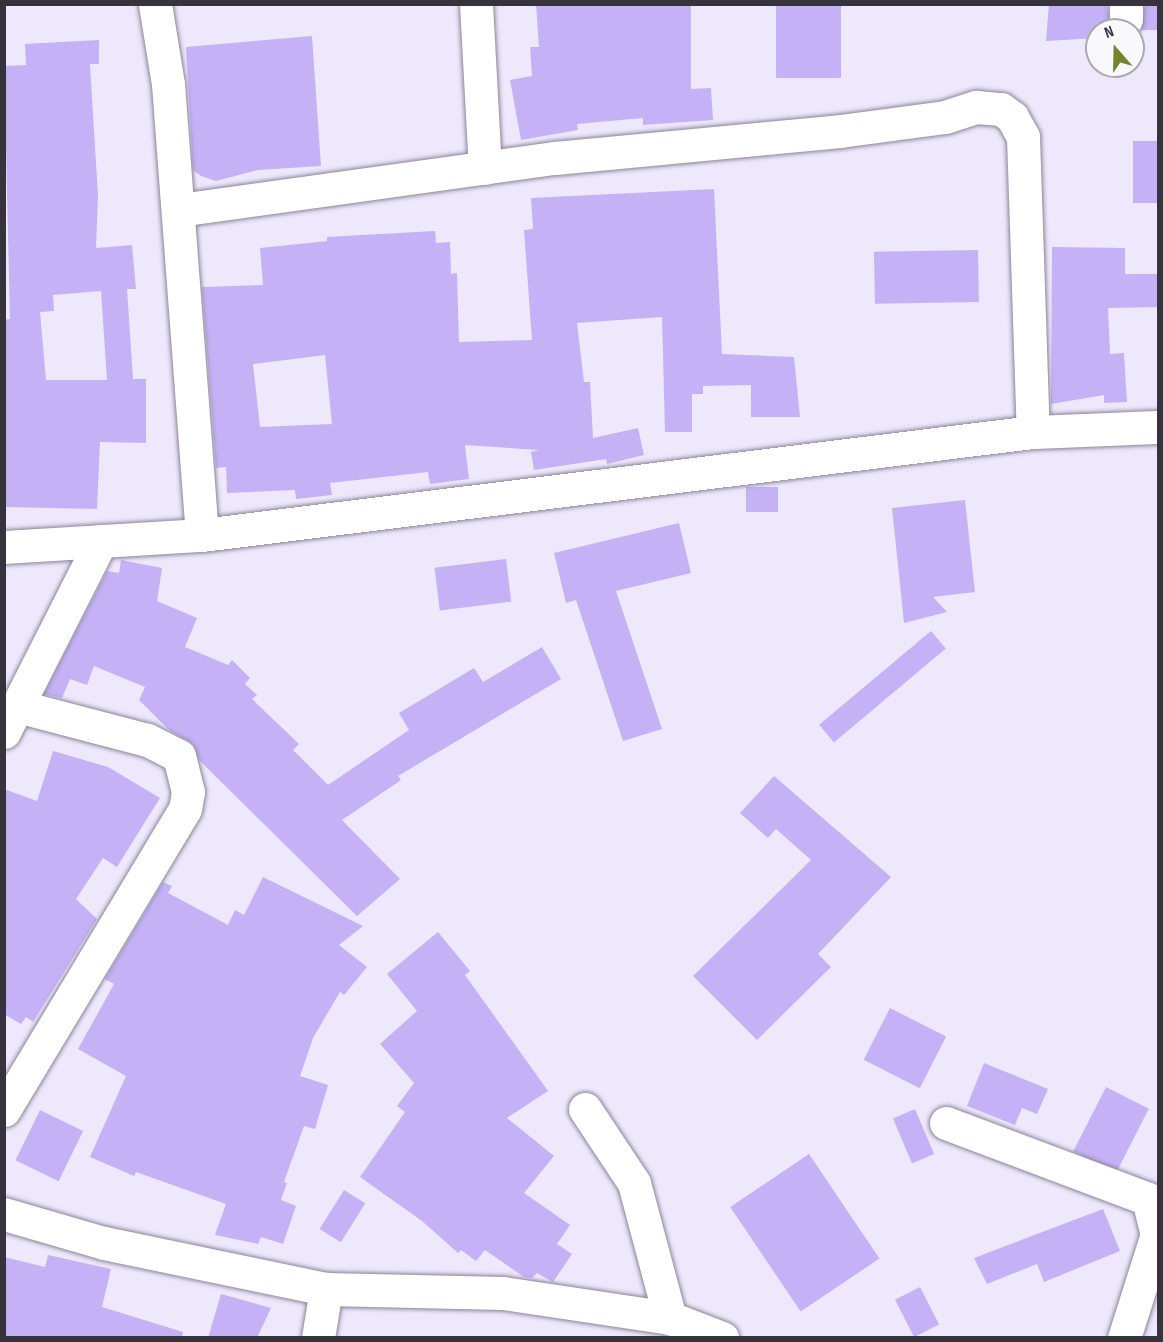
<!DOCTYPE html>
<html>
<head>
<meta charset="utf-8">
<style>
	body { margin:0 }
	#map { position:relative; width:1163px; height:1342px; overflow:hidden; background:#ede8fc; font-family:"Sofia Sans Condensed",sans-serif }
	div>[style] { position:absolute }
	[style*='--x'] { left:calc(var(--x)*1px); top:calc(var(--y)*1px); width:calc(var(--w)*1px); rotate:calc(var(--a)*1deg) }
	.building>* { inset:0; background:#c5b1f6; transform-origin:0 0 }
	.roads { filter:drop-shadow(0 0 2px #8b859b) drop-shadow(0 0 2px #8b859b) }
	.minor>* { height:33px; margin:-16.5px; padding:0 16.5px; transform-origin:16.5px; border-radius:16.5px; background:#fff }
	span { translate:-50% -50%; white-space:nowrap; text-align:center; line-height:1.15; -webkit-text-stroke:5px #f9f8fd; paint-order:stroke }
	.frame { position:absolute; inset:0; border:6px solid #36333d; pointer-events:none }
	.north { position:absolute; left:1085px; top:18px; width:60px; height:60px; box-sizing:border-box; background:#f9f8fd; border:2px solid #aba9b0; border-radius:50%; rotate:340deg; font-size:16px; font-weight:700; line-height:24px; text-align:center; color:#36333d }
	.north::after { content:''; display:block; margin:auto; width:21px; height:27px; background:#768331; clip-path:polygon(50% 0,100% 100%,50% 72%,0 100%) }
</style>
</head>
<body>
<div id="map">
	<div class="building">
		<div style="clip-path:polygon(536px 4px,691px 4px,691px 89px,711px 88px,713px 120px,643px 125px,643px 118px,577px 124px,578px 130px,521px 140px,510px 80px,532px 76px,530px 47px,539px 47px)"></div>
		<div style="left:776px;top:4px;width:65px;height:74px"></div>
		<div style="clip-path:polygon(1049px 4px,1107px 4px,1111px 30px,1097px 30px,1097px 38px,1046px 41px)"></div>
		<div style="clip-path:polygon(1145px 4px,1158px 4px,1158px 30px,1141px 30px)"></div>
		<div style="clip-path:polygon(312px 36px,321px 166px,258px 170px,216px 181px,201px 176px,193px 170px,186px 47px)"></div>
		<div style="clip-path:polygon(evenodd,99px 40px,99px 64px,90px 64px,98px 196px,96px 248px,132px 245px,136px 289px,127px 289px,133px 379px,146px 379px,146px 443px,100px 442px,97px 509px,4px 507px,4px 320px,10px 319px,4px 66px,26px 65px,25px 44px,99px 40px,101px 291px,107px 380px,46px 380px,40px 312px,54px 311px,53px 295px,101px 291px)"></div>
		<div style="left:1133px;top:141px;width:25px;height:62px"></div>
		<div style="clip-path:polygon(evenodd,714px 189px,722px 354px,794px 357px,800px 417px,751px 417px,751px 385px,703px 386px,703px 394px,692px 394px,692px 432px,665px 432px,662px 317px,577px 323px,584px 382px,590px 382px,593px 438px,638px 428px,644px 455px,607px 464px,606px 459px,534px 470px,531px 452px,539px 450px,465px 445px,469px 479px,430px 484px,428px 472px,330px 483px,332px 495px,296px 499px,295px 490px,227px 493px,226px 467px,216px 468px,202px 287px,263px 285px,260px 248px,327px 241px,327px 237px,435px 231px,436px 243px,450px 242px,451px 274px,457px 273px,459px 342px,532px 340px,524px 230px,533px 229px,531px 198px,714px 189px,325px 355px,332px 424px,260px 427px,253px 364px,325px 355px)"></div>
		<div style="clip-path:polygon(1052px 247px,1125px 248px,1125px 274px,1158px 274px,1158px 307px,1108px 308px,1110px 354px,1124px 353px,1127px 402px,1104px 403px,1104px 395px,1051px 404px)"></div>
		<div style="left:978px;top:250px;width:52px;height:104px;rotate:89deg"></div>
		<div style="left:746px;top:487px;width:32px;height:25px"></div>
		<div style="clip-path:polygon(965px 500px,975px 592px,933px 597px,947px 612px,904px 623px,892px 508px)"></div>
		<div style="clip-path:polygon(679px 523px,691px 573px,616px 591px,662px 729px,623px 741px,576px 600px,566px 603px,554px 553px)"></div>
		<div style="left:506px;top:559px;width:43px;height:72px;rotate:83deg"></div>
		<div style="clip-path:polygon(121px 560px,162px 568px,157px 601px,197px 618px,185px 647px,228px 665px,232px 660px,250px 678px,245px 684px,257px 695px,252px 699px,299px 744px,293px 750px,328px 785px,409px 730px,399px 713px,474px 668px,483px 682px,542px 647px,561px 679px,398px 776px,401px 780px,342px 820px,400px 879px,357px 916px,199px 760px,193px 744px,169px 730px,139px 700px,145px 687px,94px 666px,87px 685px,70px 679px,62px 698px,44px 694px,107px 571px,119px 573px)"></div>
		<div style="left:931px;top:631px;width:23px;height:146px;rotate:50deg"></div>
		<div style="clip-path:polygon(53px 751px,108px 767px,160px 798px,117px 867px,103px 858px,76px 899px,97px 919px,33px 1022px,26px 1017px,21px 1024px,4px 1014px,4px 789px,37px 801px)"></div>
		<div style="clip-path:polygon(774px 776px,891px 877px,818px 954px,831px 967px,757px 1040px,693px 976px,811px 860px,776px 829px,768px 838px,740px 813px)"></div>
		<div style="clip-path:polygon(263px 877px,363px 926px,339px 945px,367px 967px,344px 995px,340px 992px,313px 1038px,300px 1076px,328px 1085px,315px 1129px,304px 1126px,284px 1182px,287px 1183px,281px 1200px,296px 1206px,283px 1244px,261px 1237px,258px 1244px,215px 1235px,226px 1204px,136px 1172px,134px 1176px,90px 1157px,126px 1076px,78px 1049px,114px 984px,105px 979px,163px 882px,172px 886px,168px 893px,228px 925px,235px 910px,244px 915px)"></div>
		<div style="clip-path:polygon(438px 932px,470px 971px,465px 975px,548px 1091px,507px 1118px,554px 1156px,524px 1193px,570px 1225px,557px 1244px,572px 1254px,553px 1282px,537px 1273px,532px 1278px,524px 1277px,485px 1250px,476px 1261px,461px 1250px,458px 1253px,422px 1221px,360px 1177px,405px 1112px,397px 1106px,414px 1083px,380px 1044px,417px 1011px,387px 974px)"></div>
		<div style="left:890px;top:1008px;width:63px;height:58px;rotate:27deg"></div>
		<div style="clip-path:polygon(984px 1063px,1048px 1089px,1037px 1114px,1022px 1108px,1015px 1125px,967px 1106px)"></div>
		<div style="left:1106px;top:1087px;width:48px;height:72px;rotate:27deg"></div>
		<div style="left:915px;top:1109px;width:49px;height:24px;rotate:67deg"></div>
		<div style="left:40px;top:1110px;width:48px;height:56px;rotate:26deg"></div>
		<div style="left:809px;top:1154px;width:126px;height:95px;rotate:56deg"></div>
		<div style="left:344px;top:1190px;width:25px;height:46px;rotate:32deg"></div>
		<div style="clip-path:polygon(1103px 1209px,1120px 1251px,1044px 1282px,1037px 1264px,987px 1284px,974px 1258px)"></div>
		<div style="clip-path:polygon(48px 1255px,111px 1269px,102px 1307px,183px 1332px,182px 1338px,4px 1338px,4px 1257px,45px 1267px)"></div>
		<div style="left:920px;top:1287px;width:42px;height:28px;rotate:63deg"></div>
		<div style="clip-path:polygon(221px 1294px,271px 1308px,257px 1338px,208px 1338px)"></div>
	</div>
	<div class="roads">
		<div class="minor">
			<div style="--x:155;--y:4;--w:81;--a:80.8"></div>
			<div style="--x:168;--y:84;--w:452;--a:85.7"></div>
			<div style="--x:476;--y:4;--w:164;--a:86.9"></div>
			<div style="--x:1126;--y:4;--w:15;--a:90"></div>
			<div style="--x:179;--y:210;--w:380;--a:-7.9"></div>
			<div style="--x:555;--y:158;--w:286;--a:-5.4"></div>
			<div style="--x:840;--y:131;--w:106;--a:-7.6"></div>
			<div style="--x:945;--y:117;--w:33;--a:-18"></div>
			<div style="--x:976;--y:107;--w:25;--a:5"></div>
			<div style="--x:1001;--y:109;--w:14;--a:36"></div>
			<div style="--x:1012;--y:117;--w:23;--a:61"></div>
			<div style="--x:1023;--y:137;--w:295;--a:88.1"></div>
			<div style="--x:4;--y:547;--w:198;--a:-3.5"></div>
			<div style="--x:202;--y:535;--w:837;--a:-7.07"></div>
			<div style="--x:1033;--y:432;--w:125;--a:-2.3"></div>
			<div style="--x:4;--y:732;--w:214;--a:-63.1"></div>
			<div style="--x:585;--y:1109;--w:89;--a:56.5"></div>
			<div style="--x:634;--y:1183;--w:140;--a:75.1"></div>
			<div style="--x:4;--y:1110;--w:351;--a:-59"></div>
			<div style="--x:185;--y:809;--w:17;--a:-80"></div>
			<div style="--x:188;--y:792;--w:37;--a:-104"></div>
			<div style="--x:179;--y:756;--w:36;--a:-153"></div>
			<div style="--x:147;--y:740;--w:134;--a:-165.3"></div>
			<div style="--x:946;--y:1123;--w:216;--a:20.6"></div>
			<div style="--x:1148;--y:1199;--w:36;--a:76"></div>
			<div style="--x:1157;--y:1234;--w:109;--a:107.6"></div>
			<div style="--x:4;--y:1214;--w:104;--a:16.2"></div>
			<div style="--x:104;--y:1243;--w:227;--a:11.7"></div>
			<div style="--x:326;--y:1289;--w:177;--a:1.3"></div>
			<div style="--x:503;--y:1293;--w:169;--a:8.5"></div>
			<div style="--x:670;--y:1318;--w:56;--a:21"></div>
			<div style="--x:318;--y:1338;--w:50;--a:-80.7"></div>
		</div>
	</div>
	<div class="frame"></div>
	<div class="north">N</div>
</div>
</body>
</html>
